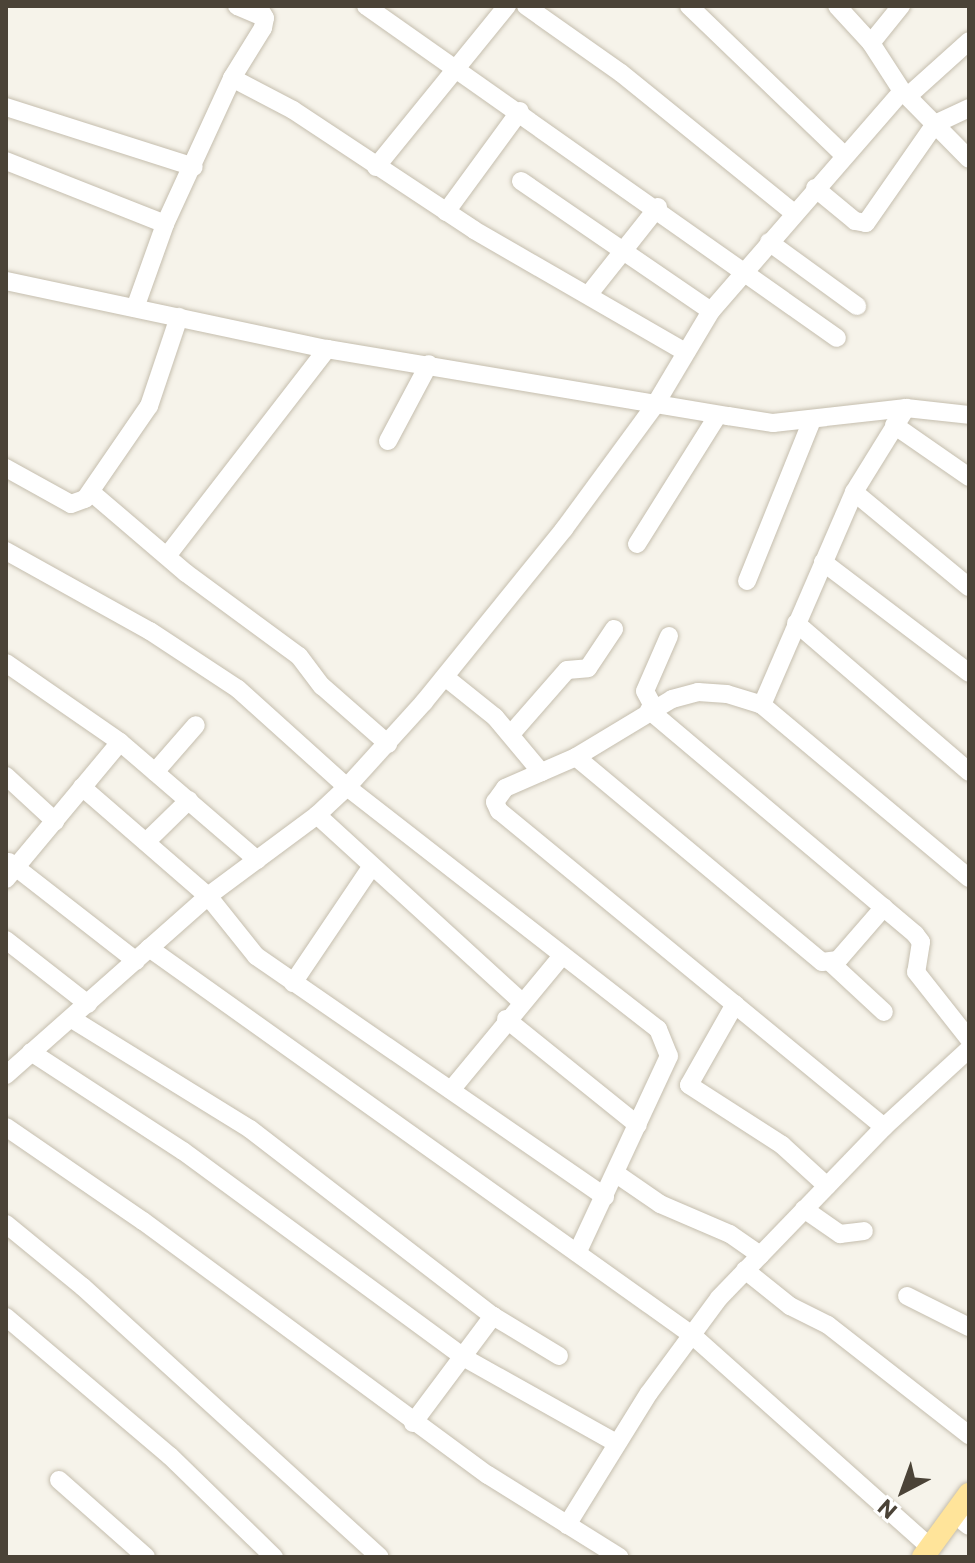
<!DOCTYPE html>
<html>
<head>
<meta charset="utf-8">
<style>
	body { margin:0 }
	#map { position:relative; width:975px; height:1563px; overflow:hidden; background:#f6f3ea; font-family:Commissioner,sans-serif }
	div>[style] { position:absolute }
	[style*='--x'] { left:calc(var(--x)*1px); top:calc(var(--y)*1px); width:calc(var(--w)*1px); rotate:calc(var(--a)*1deg) }
	.roads { filter:drop-shadow(0 0 2px #c5beae) drop-shadow(0 0 2px #c5beae) }
	.minor>* { height:18px; margin:-9px; padding:0 9px; transform-origin:9px; border-radius:9px; background:#fff }
	.major>* { height:22px; margin:-11px; padding:0 11px; transform-origin:11px; border-radius:11px; background:#ffe49a }
	span { translate:-50% -50%; white-space:nowrap; text-align:center; line-height:1.15; -webkit-text-stroke:6px #fff; paint-order:stroke }
	.frame { position:absolute; inset:0; border:8px solid #4b4337; pointer-events:none }
	.north { position:absolute; left:863px; top:1451px; width:80px; height:80px; -webkit-text-stroke:6px #fff; paint-order:stroke; rotate:221deg; font-size:22px; font-weight:700; line-height:32px; text-align:center; color:#4b4337 }
	.north::after { content:''; display:block; margin:auto; width:28px; height:36px; background:#4b4337; clip-path:polygon(50% 0,100% 100%,50% 72%,0 100%) }
</style>
</head>
<body>
<div id="map">
	<div class="roads">
		<div class="minor">
			<div style="--x:237;--y:6;--w:30;--a:23"></div>
			<div style="--x:366;--y:6;--w:576;--a:35.18"></div>
			<div style="--x:526;--y:6;--w:116;--a:35.2"></div>
			<div style="--x:621;--y:73;--w:223;--a:39"></div>
			<div style="--x:689;--y:6;--w:215;--a:43.9"></div>
			<div style="--x:871;--y:43;--w:48;--a:-51"></div>
			<div style="--x:232;--y:78;--w:69;--a:27.7"></div>
			<div style="--x:293;--y:110;--w:217;--a:33.5"></div>
			<div style="--x:474;--y:230;--w:244;--a:30"></div>
			<div style="--x:902;--y:91;--w:95;--a:45.4"></div>
			<div style="--x:908;--y:96;--w:82;--a:-42"></div>
			<div style="--x:6;--y:107;--w:197;--a:17.7"></div>
			<div style="--x:6;--y:161;--w:171;--a:21.6"></div>
			<div style="--x:376;--y:167;--w:208;--a:-50.9"></div>
			<div style="--x:521;--y:181;--w:230;--a:34.4"></div>
			<div style="--x:815;--y:188;--w:52;--a:39.5"></div>
			<div style="--x:855;--y:221;--w:11;--a:10"></div>
			<div style="--x:866;--y:223;--w:121;--a:-55.1"></div>
			<div style="--x:935;--y:124;--w:38;--a:-25"></div>
			<div style="--x:446;--y:212;--w:125;--a:-53.8"></div>
			<div style="--x:769;--y:242;--w:109;--a:36"></div>
			<div style="--x:6;--y:281;--w:328;--a:12"></div>
			<div style="--x:327;--y:349;--w:407;--a:9.5"></div>
			<div style="--x:728;--y:416;--w:46;--a:8.8"></div>
			<div style="--x:773;--y:423;--w:134;--a:-6.4"></div>
			<div style="--x:906;--y:408;--w:63;--a:6.3"></div>
			<div style="--x:589;--y:294;--w:111;--a:-51.6"></div>
			<div style="--x:135;--y:308;--w:89;--a:-70.3"></div>
			<div style="--x:165;--y:224;--w:161;--a:-65.3"></div>
			<div style="--x:232;--y:78;--w:59;--a:-58.2"></div>
			<div style="--x:263;--y:28;--w:10;--a:-79"></div>
			<div style="--x:265;--y:18;--w:14;--a:-120"></div>
			<div style="--x:894;--y:425;--w:91;--a:34.7"></div>
			<div style="--x:388;--y:441;--w:87;--a:-62"></div>
			<div style="--x:6;--y:468;--w:74;--a:29"></div>
			<div style="--x:71;--y:504;--w:15;--a:-20"></div>
			<div style="--x:85;--y:499;--w:113;--a:-55.5"></div>
			<div style="--x:149;--y:406;--w:94;--a:-71.4"></div>
			<div style="--x:91;--y:492;--w:125;--a:40.5"></div>
			<div style="--x:186;--y:573;--w:140;--a:36.3"></div>
			<div style="--x:299;--y:656;--w:38;--a:53"></div>
			<div style="--x:322;--y:686;--w:88;--a:41.3"></div>
			<div style="--x:854;--y:492;--w:149;--a:39.6"></div>
			<div style="--x:637;--y:544;--w:152;--a:-57.9"></div>
			<div style="--x:6;--y:551;--w:165;--a:29.1"></div>
			<div style="--x:150;--y:631;--w:105;--a:33.4"></div>
			<div style="--x:238;--y:689;--w:147;--a:42"></div>
			<div style="--x:347;--y:787;--w:394;--a:37.9"></div>
			<div style="--x:658;--y:1029;--w:29;--a:68"></div>
			<div style="--x:669;--y:1056;--w:217;--a:115"></div>
			<div style="--x:167;--y:556;--w:262;--a:-52.3"></div>
			<div style="--x:823;--y:562;--w:183;--a:37.2"></div>
			<div style="--x:747;--y:581;--w:174;--a:-68"></div>
			<div style="--x:796;--y:623;--w:228;--a:40.7"></div>
			<div style="--x:6;--y:663;--w:139;--a:34.7"></div>
			<div style="--x:120;--y:742;--w:181;--a:40.7"></div>
			<div style="--x:445;--y:677;--w:64;--a:38.7"></div>
			<div style="--x:495;--y:717;--w:72;--a:50.1"></div>
			<div style="--x:762;--y:705;--w:270;--a:39.9"></div>
			<div style="--x:654;--y:708;--w:19;--a:-118"></div>
			<div style="--x:645;--y:691;--w:60;--a:-66.4"></div>
			<div style="--x:649;--y:710;--w:348;--a:40.1"></div>
			<div style="--x:915;--y:934;--w:10;--a:53"></div>
			<div style="--x:921;--y:942;--w:30;--a:99"></div>
			<div style="--x:916;--y:972;--w:85;--a:51.7"></div>
			<div style="--x:511;--y:734;--w:85;--a:-48.8"></div>
			<div style="--x:567;--y:670;--w:21;--a:-5"></div>
			<div style="--x:588;--y:668;--w:47;--a:-56.3"></div>
			<div style="--x:576;--y:757;--w:320;--a:39.8"></div>
			<div style="--x:822;--y:962;--w:16;--a:-7"></div>
			<div style="--x:838;--y:960;--w:70;--a:-49"></div>
			<div style="--x:155;--y:772;--w:62;--a:-48.9"></div>
			<div style="--x:6;--y:776;--w:67;--a:42.6"></div>
			<div style="--x:82;--y:787;--w:167;--a:40.9"></div>
			<div style="--x:208;--y:896;--w:77;--a:51.3"></div>
			<div style="--x:256;--y:956;--w:424;--a:34.6"></div>
			<div style="--x:317;--y:815;--w:276;--a:42.4"></div>
			<div style="--x:146;--y:842;--w:60;--a:-44.3"></div>
			<div style="--x:9;--y:862;--w:161;--a:37.9"></div>
			<div style="--x:6;--y:879;--w:178;--a:-50.2"></div>
			<div style="--x:6;--y:940;--w:104;--a:38"></div>
			<div style="--x:149;--y:948;--w:667;--a:35.48"></div>
			<div style="--x:692;--y:1335;--w:319;--a:41.7"></div>
			<div style="--x:831;--y:963;--w:72;--a:42.8"></div>
			<div style="--x:293;--y:983;--w:141;--a:-56"></div>
			<div style="--x:735;--y:1004;--w:93;--a:119.6"></div>
			<div style="--x:689;--y:1085;--w:111;--a:32.8"></div>
			<div style="--x:782;--y:1145;--w:61;--a:42.3"></div>
			<div style="--x:72;--y:1019;--w:209;--a:31.7"></div>
			<div style="--x:250;--y:1129;--w:307;--a:37.6"></div>
			<div style="--x:493;--y:1316;--w:77;--a:31.2"></div>
			<div style="--x:506;--y:1019;--w:169;--a:38.8"></div>
			<div style="--x:31;--y:1052;--w:181;--a:33.1"></div>
			<div style="--x:183;--y:1151;--w:348;--a:36.3"></div>
			<div style="--x:463;--y:1357;--w:176;--a:29.3"></div>
			<div style="--x:6;--y:1075;--w:270;--a:-41.5"></div>
			<div style="--x:208;--y:896;--w:136;--a:-36.6"></div>
			<div style="--x:317;--y:815;--w:41;--a:-43"></div>
			<div style="--x:347;--y:787;--w:115;--a:-47.8"></div>
			<div style="--x:424;--y:702;--w:223;--a:-51"></div>
			<div style="--x:564;--y:529;--w:154;--a:-53.7"></div>
			<div style="--x:655;--y:405;--w:109;--a:-59.2"></div>
			<div style="--x:711;--y:311;--w:291;--a:-49"></div>
			<div style="--x:902;--y:91;--w:57;--a:-122.9"></div>
			<div style="--x:871;--y:43;--w:50;--a:-132.6"></div>
			<div style="--x:451;--y:1090;--w:173;--a:-50.4"></div>
			<div style="--x:6;--y:1127;--w:166;--a:34.5"></div>
			<div style="--x:143;--y:1221;--w:428;--a:36.4"></div>
			<div style="--x:488;--y:1475;--w:155;--a:32"></div>
			<div style="--x:884;--y:1127;--w:498;--a:-140.6"></div>
			<div style="--x:499;--y:811;--w:10;--a:-114"></div>
			<div style="--x:495;--y:802;--w:17;--a:-54"></div>
			<div style="--x:505;--y:788;--w:77;--a:-23.6"></div>
			<div style="--x:576;--y:757;--w:112;--a:-31.1"></div>
			<div style="--x:672;--y:699;--w:27;--a:-15"></div>
			<div style="--x:698;--y:692;--w:29;--a:4"></div>
			<div style="--x:727;--y:694;--w:37;--a:17"></div>
			<div style="--x:762;--y:705;--w:232;--a:-66.6"></div>
			<div style="--x:854;--y:492;--w:99;--a:-58.2"></div>
			<div style="--x:618;--y:1175;--w:51;--a:34.6"></div>
			<div style="--x:660;--y:1204;--w:76;--a:23.2"></div>
			<div style="--x:730;--y:1234;--w:37;--a:35"></div>
			<div style="--x:804;--y:1209;--w:44;--a:34.8"></div>
			<div style="--x:840;--y:1234;--w:24;--a:-7"></div>
			<div style="--x:6;--y:1224;--w:99;--a:39.3"></div>
			<div style="--x:83;--y:1287;--w:401;--a:42.3"></div>
			<div style="--x:745;--y:1270;--w:58;--a:38.7"></div>
			<div style="--x:790;--y:1306;--w:42;--a:26.6"></div>
			<div style="--x:828;--y:1325;--w:179;--a:38"></div>
			<div style="--x:907;--y:1296;--w:69;--a:26.6"></div>
			<div style="--x:6;--y:1317;--w:215;--a:40.3"></div>
			<div style="--x:170;--y:1456;--w:145;--a:44.2"></div>
			<div style="--x:413;--y:1423;--w:134;--a:-53.2"></div>
			<div style="--x:59;--y:1480;--w:116;--a:41.5"></div>
			<div style="--x:964;--y:1522;--w:6;--a:39"></div>
			<div style="--x:567;--y:1525;--w:155;--a:-58.2"></div>
			<div style="--x:649;--y:1393;--w:118;--a:-53.6"></div>
			<div style="--x:719;--y:1298;--w:238;--a:-46"></div>
			<div style="--x:884;--y:1127;--w:115;--a:-42.5"></div>
		</div>
		<div class="major">
			<div style="--x:923;--y:1557;--w:78;--a:-53.9"></div>
		</div>
	</div>
	<div class="frame"></div>
	<div class="north">N</div>
</div>
</body>
</html>
